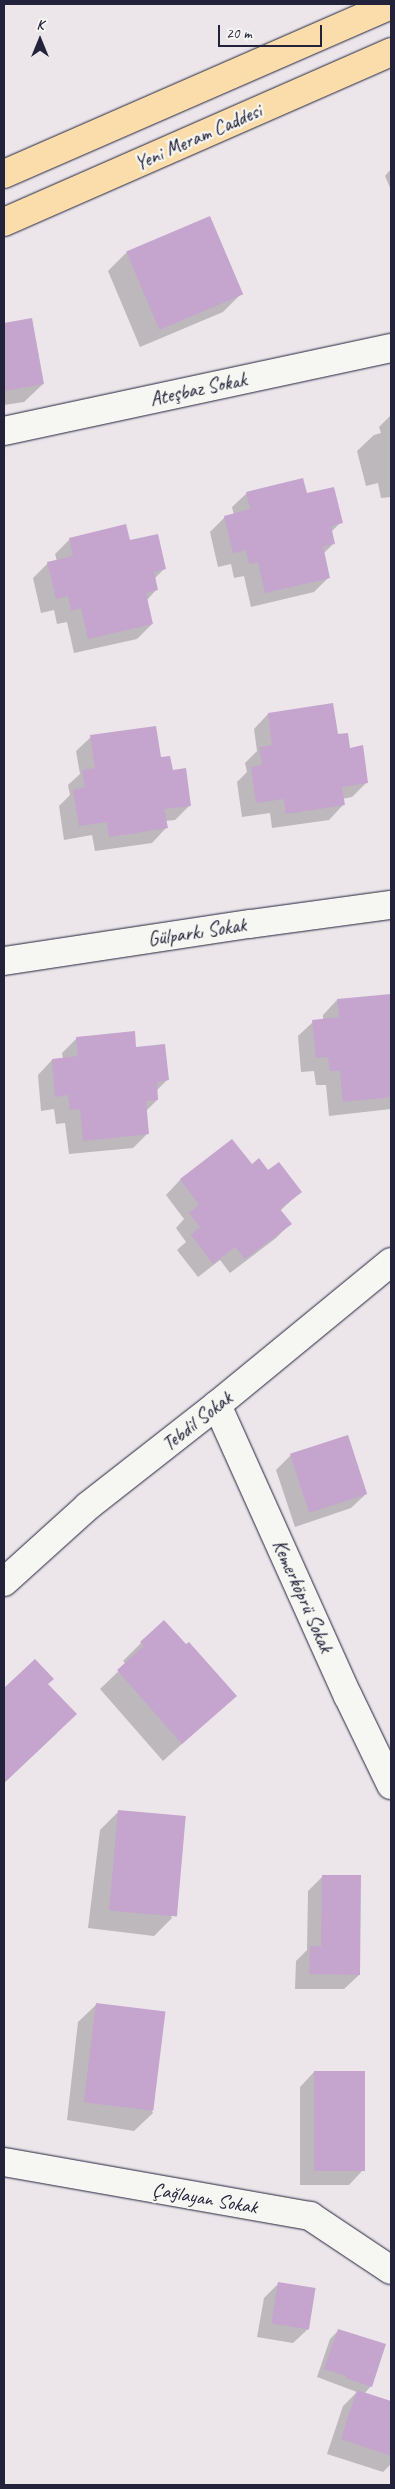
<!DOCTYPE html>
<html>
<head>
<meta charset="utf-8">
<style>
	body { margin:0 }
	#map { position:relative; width:395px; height:2489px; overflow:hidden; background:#ece6eb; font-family:Caveat,sans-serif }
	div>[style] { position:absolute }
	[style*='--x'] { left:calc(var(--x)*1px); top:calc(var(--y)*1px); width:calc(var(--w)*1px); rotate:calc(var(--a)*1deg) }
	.shadow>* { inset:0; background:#0003 }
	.building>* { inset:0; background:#c5a4ce; transform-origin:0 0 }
	.roads { filter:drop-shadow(0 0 1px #22223b) drop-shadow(0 0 1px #22223b) }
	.minor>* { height:28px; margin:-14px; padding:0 14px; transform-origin:14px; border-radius:14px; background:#f6f6f2 }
	.major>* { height:28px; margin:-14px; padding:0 14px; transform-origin:14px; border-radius:14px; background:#fbddab }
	span { translate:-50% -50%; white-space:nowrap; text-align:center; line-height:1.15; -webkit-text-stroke:4.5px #f6f6f2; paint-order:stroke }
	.street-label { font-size:20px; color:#22223b }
	.frame { position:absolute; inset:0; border:5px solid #22223b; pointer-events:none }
	.north { position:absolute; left:15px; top:15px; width:50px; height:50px; -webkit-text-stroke:4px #f6f6f2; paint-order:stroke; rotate:0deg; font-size:14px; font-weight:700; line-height:20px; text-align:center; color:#22223b }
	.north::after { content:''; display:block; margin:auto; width:18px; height:22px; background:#22223b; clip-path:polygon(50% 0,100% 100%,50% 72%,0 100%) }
	.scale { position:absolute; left:218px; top:25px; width:104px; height:22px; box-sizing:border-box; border:2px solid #22223b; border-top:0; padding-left:6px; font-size:15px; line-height:18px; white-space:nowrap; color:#22223b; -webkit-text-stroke:4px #f6f6f2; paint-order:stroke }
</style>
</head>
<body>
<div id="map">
	<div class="shadow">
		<div style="clip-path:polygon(391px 169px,391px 190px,385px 176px)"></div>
		<div style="clip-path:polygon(209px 218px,241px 294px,223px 312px,140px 347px,108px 271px,126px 253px)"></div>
		<div style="clip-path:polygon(31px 320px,43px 384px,24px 402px,4px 405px,4px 324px)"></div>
		<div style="clip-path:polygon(391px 415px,391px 497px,381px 498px,378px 483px,366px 486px,357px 451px,374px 435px,381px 433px,379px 427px)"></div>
		<div style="clip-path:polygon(247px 493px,306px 495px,341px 522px,331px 532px,334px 543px,323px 554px,329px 577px,314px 592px,251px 607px,244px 576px,234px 578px,231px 564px,218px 567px,210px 532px,225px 517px,234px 515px,232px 507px)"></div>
		<div style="clip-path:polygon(70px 539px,129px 542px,164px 569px,155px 578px,157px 589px,147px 600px,152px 624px,137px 639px,74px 653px,67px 622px,57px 624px,54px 610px,41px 613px,33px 578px,48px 563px,57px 561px,55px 554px)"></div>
		<div style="clip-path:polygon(268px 714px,349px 749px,367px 782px,352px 797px,342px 799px,343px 805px,329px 820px,272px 828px,270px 813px,242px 817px,237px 782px,247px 772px,245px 763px,257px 751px,254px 729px)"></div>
		<div style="clip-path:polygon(91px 737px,160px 758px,172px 772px,190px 805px,175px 820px,165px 821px,166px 828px,152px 843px,95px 851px,92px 835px,64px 840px,59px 806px,70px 795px,68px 785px,80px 774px,76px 751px)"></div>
		<div style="clip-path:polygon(391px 995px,391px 1109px,329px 1116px,326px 1085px,316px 1085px,314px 1071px,301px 1072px,298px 1036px,313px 1022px,323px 1020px,323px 1015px,337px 1000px)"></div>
		<div style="clip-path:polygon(77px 1038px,135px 1048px,167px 1080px,156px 1091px,157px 1100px,146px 1111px,148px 1133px,133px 1148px,69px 1154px,65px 1123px,56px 1124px,54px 1109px,41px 1111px,38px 1075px,52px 1060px,63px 1059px,62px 1053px)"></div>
		<div style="clip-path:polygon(232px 1141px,251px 1166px,268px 1172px,300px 1192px,280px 1211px,290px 1224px,276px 1238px,230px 1273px,220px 1260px,198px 1277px,177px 1250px,186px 1242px,176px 1228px,184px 1219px,166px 1195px,180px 1180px)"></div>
		<div style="clip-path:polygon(291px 1455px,366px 1494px,351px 1508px,295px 1527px,276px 1470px)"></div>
		<div style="clip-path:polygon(141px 1643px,235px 1696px,163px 1761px,100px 1689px,126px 1664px,123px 1661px)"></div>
		<div style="clip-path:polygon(35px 1661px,46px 1684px,57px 1733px,4px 1783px,4px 1690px)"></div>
		<div style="clip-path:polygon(118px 1812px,172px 1918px,154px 1936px,88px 1928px,100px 1830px)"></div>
		<div style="clip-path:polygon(323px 1876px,359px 1975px,344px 1989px,295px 1989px,296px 1961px,307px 1950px,308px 1891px)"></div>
		<div style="clip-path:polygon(97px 2004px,153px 2113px,134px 2131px,67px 2120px,78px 2022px)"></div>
		<div style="clip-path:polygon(314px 2072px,363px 2170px,349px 2185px,300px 2185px,300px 2087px)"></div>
		<div style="clip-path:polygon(279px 2283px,308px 2329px,293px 2343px,257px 2337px,264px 2298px)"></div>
		<div style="clip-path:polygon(338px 2331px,371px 2386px,364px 2394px,391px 2402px,391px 2464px,383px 2472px,327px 2454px,343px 2406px,357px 2392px,317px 2377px,330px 2339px)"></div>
	</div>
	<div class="building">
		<div style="left:210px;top:216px;width:85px;height:91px;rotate:67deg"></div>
		<div style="clip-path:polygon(32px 318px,44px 384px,4px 391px,4px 323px)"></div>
		<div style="clip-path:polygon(303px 478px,307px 493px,334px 487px,343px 523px,331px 526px,335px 544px,323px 546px,330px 578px,265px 593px,258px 562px,249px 564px,246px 550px,233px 553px,224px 516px,250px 509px,246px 492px)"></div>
		<div style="clip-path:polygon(126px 524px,130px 540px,158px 534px,166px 569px,154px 572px,158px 590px,146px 593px,153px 624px,88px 639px,81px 608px,71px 611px,68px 596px,56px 599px,47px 562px,73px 556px,69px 538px)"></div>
		<div style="clip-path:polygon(333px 703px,338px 734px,348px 733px,350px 748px,363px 745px,368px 783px,342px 787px,345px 805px,286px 814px,284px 799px,256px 803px,251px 767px,262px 765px,259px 747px,272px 745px,268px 713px)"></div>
		<div style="clip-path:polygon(156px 726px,161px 757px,170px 756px,173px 770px,186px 768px,191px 806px,164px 809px,168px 828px,109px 837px,107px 822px,79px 826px,73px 790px,85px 787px,82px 770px,95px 768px,90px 735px)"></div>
		<div style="clip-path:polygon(391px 994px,391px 1097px,343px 1102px,340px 1071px,330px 1071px,328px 1057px,316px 1058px,312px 1020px,339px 1017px,337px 999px)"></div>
		<div style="clip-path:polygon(135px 1031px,136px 1047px,165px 1044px,169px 1080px,157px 1082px,158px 1100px,146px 1101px,149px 1134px,83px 1141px,80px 1109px,70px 1110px,68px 1095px,55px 1097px,52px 1059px,78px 1056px,76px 1037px)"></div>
		<div style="clip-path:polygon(232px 1139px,252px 1164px,259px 1158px,268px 1170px,279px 1162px,302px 1192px,280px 1209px,292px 1224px,245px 1259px,235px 1247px,213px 1264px,191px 1235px,200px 1227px,189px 1213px,199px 1205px,180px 1179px)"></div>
		<div style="left:348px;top:1435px;width:62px;height:61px;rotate:72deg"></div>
		<div style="clip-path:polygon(164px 1620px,186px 1644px,189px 1642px,237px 1696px,182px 1744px,117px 1670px,144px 1646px,140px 1642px)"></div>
		<div style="clip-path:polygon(35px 1659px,54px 1679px,48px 1684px,77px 1714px,4px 1783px,4px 1688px)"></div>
		<div style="left:118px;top:1810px;width:68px;height:101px;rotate:5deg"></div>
		<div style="clip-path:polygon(322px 1875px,361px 1875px,360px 1975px,309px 1974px,310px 1946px,321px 1946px)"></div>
		<div style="left:96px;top:2003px;width:70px;height:100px;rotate:7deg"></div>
		<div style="left:314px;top:2071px;width:51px;height:100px"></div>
		<div style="left:278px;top:2282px;width:38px;height:42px;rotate:9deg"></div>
		<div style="clip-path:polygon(338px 2329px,386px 2344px,372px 2387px,345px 2378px,346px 2376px,324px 2369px)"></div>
		<div style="clip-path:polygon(357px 2390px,391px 2401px,391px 2456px,341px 2439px)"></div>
	</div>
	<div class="roads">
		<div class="minor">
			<div style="--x:4;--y:431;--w:396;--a:-12.1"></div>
			<div style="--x:4;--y:961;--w:249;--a:-8.6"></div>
			<div style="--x:250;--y:924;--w:142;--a:-7.7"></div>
			<div style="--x:217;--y:1405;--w:319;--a:65.8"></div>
			<div style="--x:348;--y:1696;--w:99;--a:64.2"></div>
			<div style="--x:4;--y:1582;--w:113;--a:-42.1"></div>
			<div style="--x:88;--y:1506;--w:164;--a:-38.1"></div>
			<div style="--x:217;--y:1405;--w:225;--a:-39.4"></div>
			<div style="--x:4;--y:2162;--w:311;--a:10"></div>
			<div style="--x:310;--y:2216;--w:97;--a:33.7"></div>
		</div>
		<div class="major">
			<div style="--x:4;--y:174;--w:422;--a:-23.6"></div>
			<div style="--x:4;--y:222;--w:423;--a:-23.7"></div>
		</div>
	</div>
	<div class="street-label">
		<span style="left:198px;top:137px;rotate:-24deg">Yeni Meram Caddesi</span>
		<span style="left:198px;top:389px;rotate:-12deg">Ateşbaz Sokak</span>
		<span style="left:197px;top:932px;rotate:-9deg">Gülparkı Sokak</span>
		<span style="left:197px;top:1421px;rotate:-38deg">Tebdil Sokak</span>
		<span style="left:303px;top:1596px;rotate:66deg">Kemerköprü Sokak</span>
		<span style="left:205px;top:2198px;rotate:10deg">Çağlayan Sokak</span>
	</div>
	<div class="frame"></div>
	<div class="north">K</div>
	<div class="scale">20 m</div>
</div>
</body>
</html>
